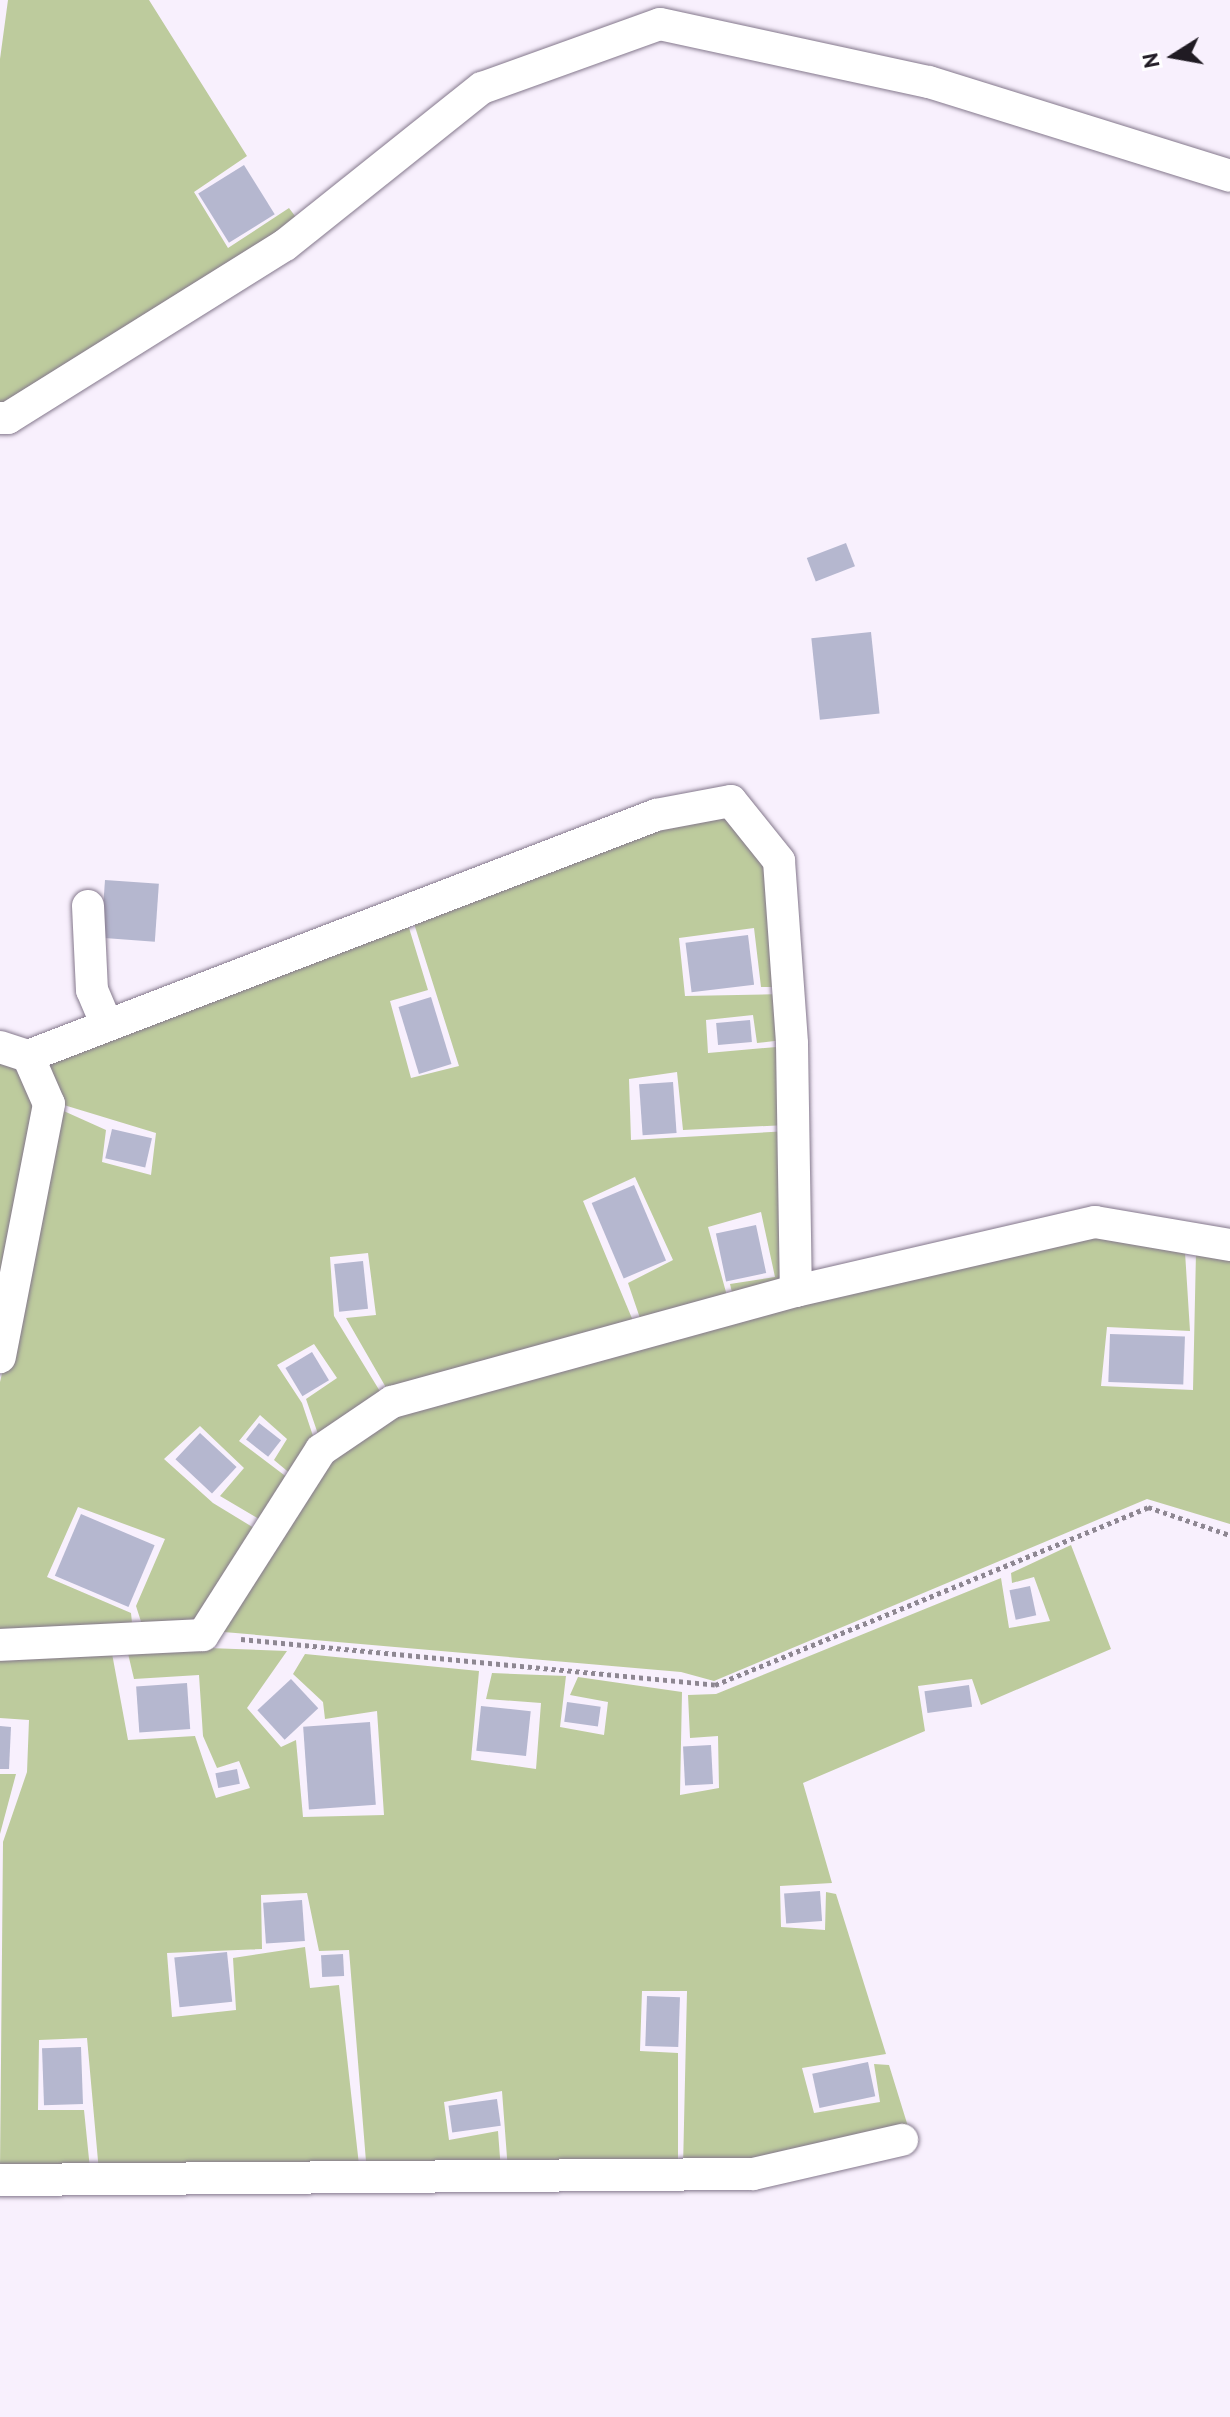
<!DOCTYPE html>
<html>
<head>
<meta charset="utf-8">
<style>
	body { margin:0 }
	#map { position:relative; width:1230px; height:2417px; overflow:hidden; background:#f8f0fd; font-family:"PT Sans",sans-serif }
	div>[style] { position:absolute }
	[style*='--x'] { left:calc(var(--x)*1px); top:calc(var(--y)*1px); width:calc(var(--w)*1px); rotate:calc(var(--a)*1deg) }
	.green>* { inset:0; background:#bdcb9d }
	.building>* { inset:0; background:#b5b7cf; transform-origin:0 0 }
	.path>* { height:5px; margin-top:-2.5px; transform-origin:0; background:repeating-linear-gradient(90deg,#8e8792 0 4px,transparent 0 8px) }
	.roads { filter:drop-shadow(0 0 2px #84788c) drop-shadow(0 0 2px #84788c) }
	.street>* { height:32px; margin:-16px; padding:0 16px; transform-origin:16px; border-radius:16px; background:#fff }
	span { translate:-50% -50%; white-space:nowrap; text-align:center; line-height:1.15; -webkit-text-stroke:7px #fff; paint-order:stroke }
	.north { position:absolute; left:1134px; top:16px; width:80px; height:80px; -webkit-text-stroke:6px #fff; paint-order:stroke; rotate:259deg; font-size:22px; font-weight:700; line-height:32px; text-align:center; color:#201b23 }
	.north::after { content:''; display:block; margin:auto; width:28px; height:36px; background:#201b23; clip-path:polygon(50% 0,100% 100%,50% 72%,0 100%) }
</style>
</head>
<body>
<div id="map">
	<div class="green">
		<div style="clip-path:polygon(8px 0,149px 0,247px 156px,194px 192px,228px 248px,289px 208px,301px 224px,0 408px,0 59px)"></div>
		<div style="clip-path:polygon(726px 807px,774px 866px,782px 987px,761px 987px,754px 928px,679px 938px,685px 996px,783px 994px,783px 1040px,757px 1043px,753px 1015px,706px 1020px,708px 1053px,788px 1046px,787px 1125px,683px 1130px,677px 1072px,629px 1079px,631px 1140px,789px 1131px,790px 1287px,734px 1301px,730px 1284px,775px 1277px,761px 1212px,708px 1227px,729px 1303px,642px 1324px,628px 1283px,673px 1260px,635px 1177px,583px 1201px,636px 1328px,388px 1391px,346px 1318px,376px 1315px,368px 1253px,330px 1257px,334px 1316px,381px 1393px,319px 1437px,306px 1399px,337px 1378px,314px 1344px,277px 1365px,302px 1403px,314px 1439px,292px 1475px,274px 1460px,287px 1439px,260px 1415px,239px 1441px,288px 1478px,264px 1522px,220px 1496px,244px 1468px,200px 1426px,164px 1459px,213px 1503px,259px 1531px,199px 1628px,144px 1631px,136px 1606px,165px 1539px,78px 1507px,47px 1577px,131px 1613px,133px 1632px,0 1640px,0 1382px,33px 1242px,57px 1108px,106px 1130px,102px 1162px,151px 1175px,156px 1133px,54px 1102px,34px 1057px,406px 918px,428px 990px,390px 1001px,411px 1078px,459px 1066px,411px 914px)"></div>
		<div style="clip-path:polygon(0 1051px,24px 1060px,44px 1106px,0 1333px)"></div>
		<div style="clip-path:polygon(1096px 1226px,1185px 1252px,1190px 1331px,1107px 1327px,1101px 1386px,1193px 1390px,1196px 1252px,1230px 1256px,1230px 1524px,1147px 1499px,714px 1681px,681px 1672px,212px 1631px,327px 1454px,393px 1412px)"></div>
		<div style="clip-path:polygon(1071px 1545px,1111px 1649px,981px 1705px,972px 1679px,918px 1686px,925px 1731px,803px 1783px,832px 1883px,780px 1886px,781px 1927px,825px 1930px,826px 1892px,836px 1894px,886px 2054px,802px 2068px,814px 2113px,880px 2102px,874px 2064px,889px 2065px,910px 2133px,750px 2167px,683px 2168px,687px 1991px,642px 1991px,640px 2051px,678px 2053px,678px 2167px,508px 2171px,502px 2091px,444px 2102px,449px 2140px,498px 2131px,501px 2171px,367px 2174px,349px 1950px,319px 1951px,307px 1893px,261px 1895px,262px 1949px,167px 1953px,172px 2017px,236px 2010px,233px 1958px,305px 1947px,310px 1988px,339px 1985px,360px 2174px,99px 2172px,87px 2038px,39px 2040px,38px 2110px,84px 2110px,90px 2169px,0 2170px,3px 1842px,27px 1772px,29px 1720px,0 1718px,0 1652px,111px 1648px,128px 1740px,195px 1736px,216px 1798px,250px 1788px,239px 1761px,217px 1768px,203px 1736px,199px 1675px,134px 1679px,126px 1645px,287px 1651px,247px 1708px,281px 1747px,296px 1740px,303px 1817px,384px 1815px,377px 1711px,325px 1719px,323px 1702px,293px 1674px,305px 1654px,479px 1671px,471px 1760px,536px 1769px,541px 1703px,486px 1699px,492px 1673px,566px 1676px,560px 1727px,604px 1735px,608px 1702px,570px 1695px,578px 1677px,682px 1692px,680px 1795px,719px 1788px,718px 1736px,690px 1738px,688px 1695px,716px 1694px,1001px 1578px,1009px 1628px,1050px 1621px,1034px 1577px,1012px 1583px,1011px 1573px)"></div>
		<div style="clip-path:polygon(0 1774px,16px 1774px,0 1834px)"></div>
	</div>
	<div class="building">
		<div style="left:244px;top:165px;width:58px;height:54px;rotate:58deg"></div>
		<div style="left:846px;top:543px;width:25px;height:42px;rotate:69deg"></div>
		<div style="left:871px;top:632px;width:82px;height:60px;rotate:84deg"></div>
		<div style="left:105px;top:880px;width:54px;height:58px;rotate:4deg"></div>
		<div style="left:748px;top:935px;width:50px;height:63px;rotate:83deg"></div>
		<div style="left:431px;top:997px;width:70px;height:34px;rotate:73deg"></div>
		<div style="left:750px;top:1020px;width:22px;height:34px;rotate:85deg"></div>
		<div style="left:673px;top:1082px;width:51px;height:34px;rotate:86deg"></div>
		<div style="left:112px;top:1129px;width:41px;height:30px;rotate:13deg"></div>
		<div style="left:634px;top:1185px;width:82px;height:46px;rotate:67deg"></div>
		<div style="left:756px;top:1225px;width:49px;height:41px;rotate:78deg"></div>
		<div style="left:363px;top:1261px;width:48px;height:29px;rotate:84deg"></div>
		<div style="left:1110px;top:1334px;width:75px;height:48px;rotate:2deg"></div>
		<div style="left:312px;top:1352px;width:33px;height:31px;rotate:59deg"></div>
		<div style="left:259px;top:1423px;width:28px;height:21px;rotate:38deg"></div>
		<div style="left:200px;top:1433px;width:50px;height:36px;rotate:43deg"></div>
		<div style="left:81px;top:1514px;width:80px;height:67px;rotate:23deg"></div>
		<div style="left:1030px;top:1586px;width:30px;height:21px;rotate:78deg"></div>
		<div style="left:291px;top:1679px;width:40px;height:46px;rotate:47deg"></div>
		<div style="left:187px;top:1683px;width:46px;height:51px;rotate:86deg"></div>
		<div style="left:969px;top:1685px;width:22px;height:45px;rotate:82deg"></div>
		<div style="left:567px;top:1702px;width:34px;height:20px;rotate:8deg"></div>
		<div style="left:481px;top:1706px;width:50px;height:45px;rotate:6deg"></div>
		<div style="left:370px;top:1722px;width:83px;height:67px;rotate:86deg"></div>
		<div style="clip-path:polygon(0 1726px,11px 1727px,9px 1769px,0 1769px)"></div>
		<div style="left:711px;top:1745px;width:39px;height:28px;rotate:87deg"></div>
		<div style="left:237px;top:1769px;width:15px;height:22px;rotate:79deg"></div>
		<div style="left:820px;top:1891px;width:30px;height:36px;rotate:86deg"></div>
		<div style="left:302px;top:1900px;width:41px;height:39px;rotate:86deg"></div>
		<div style="left:227px;top:1952px;width:50px;height:53px;rotate:84deg"></div>
		<div style="left:343px;top:1954px;width:22px;height:22px;rotate:87deg"></div>
		<div style="left:647px;top:1996px;width:33px;height:50px;rotate:2deg"></div>
		<div style="left:81px;top:2047px;width:57px;height:39px;rotate:88deg"></div>
		<div style="left:868px;top:2062px;width:35px;height:57px;rotate:78deg"></div>
		<div style="left:497px;top:2099px;width:27px;height:49px;rotate:82deg"></div>
	</div>
	<div class="path">
		<div style="--x:241;--y:1639;--w:476;--a:5.5"></div>
		<div style="--x:715;--y:1685;--w:468;--a:-22.3"></div>
		<div style="--x:1148;--y:1507;--w:87;--a:18.9"></div>
	</div>
	<div class="roads">
		<div class="street">
			<div style="--x:0;--y:418;--w:8;--a:0"></div>
			<div style="--x:8;--y:418;--w:327;--a:-32"></div>
			<div style="--x:285;--y:245;--w:252;--a:-38.6"></div>
			<div style="--x:482;--y:88;--w:189;--a:-19.8"></div>
			<div style="--x:660;--y:24;--w:275;--a:12.2"></div>
			<div style="--x:929;--y:82;--w:315;--a:17.3"></div>
			<div style="--x:88;--y:906;--w:84;--a:87.3"></div>
			<div style="--x:92;--y:990;--w:38;--a:67"></div>
			<div style="--x:0;--y:1047;--w:29;--a:18"></div>
			<div style="--x:28;--y:1056;--w:52;--a:66.4"></div>
			<div style="--x:49;--y:1104;--w:258;--a:101"></div>
			<div style="--x:28;--y:1056;--w:673;--a:-20.99"></div>
			<div style="--x:656;--y:815;--w:76;--a:-10.6"></div>
			<div style="--x:731;--y:801;--w:77;--a:51.3"></div>
			<div style="--x:779;--y:861;--w:183;--a:85.9"></div>
			<div style="--x:792;--y:1044;--w:247;--a:89.1"></div>
			<div style="--x:0;--y:1645;--w:203;--a:-2.8"></div>
			<div style="--x:203;--y:1635;--w:219;--a:-57.5"></div>
			<div style="--x:321;--y:1450;--w:86;--a:-34.1"></div>
			<div style="--x:392;--y:1402;--w:419;--a:-15.4"></div>
			<div style="--x:796;--y:1291;--w:307;--a:-13"></div>
			<div style="--x:1095;--y:1222;--w:137;--a:9.7"></div>
			<div style="--x:0;--y:2180;--w:753;--a:-0.46"></div>
			<div style="--x:753;--y:2174;--w:153;--a:-12.9"></div>
		</div>
	</div>
	<div class="north">N</div>
</div>
</body>
</html>
